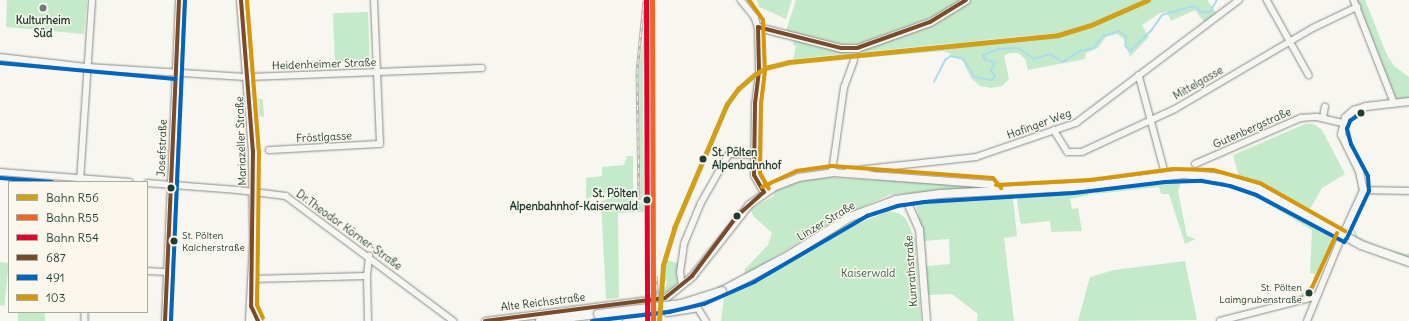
<!DOCTYPE html>
<html>
<head>
<meta charset="utf-8">
<style>
	body { margin:0 }
	#map { position:relative; width:1409px; height:321px; overflow:hidden; background:#f8f6f0; font-family:Delius,sans-serif }
	div>[style] { position:absolute }
	[style*='--x'] { left:calc(var(--x)*1px); top:calc(var(--y)*1px); width:calc(var(--w)*1px); rotate:calc(var(--a)*1deg) }
	.green>* { inset:0; background:#c5eaca; transform-origin:0 0 }
	.stream>* { height:1.5px; margin:-0.75px; padding:0 0.75px; transform-origin:0.75px; border-radius:0.75px; background:#aadcec }
	.roads { filter:drop-shadow(0 0 1px #868b86) drop-shadow(0 0 1px #868b86) }
	.minor>* { height:5.5px; margin:-2.75px; padding:0 2.75px; transform-origin:2.75px; border-radius:2.75px; background:#f6f5f1 }
	.tertiary>* { height:7px; margin:-3.5px; padding:0 3.5px; transform-origin:3.5px; border-radius:3.5px; background:#f6f5f1 }
	.primary>* { height:8px; margin:-4px; padding:0 4px; transform-origin:4px; border-radius:4px; background:#f6f5f1 }
	.rail>* { height:3px; margin-top:-1.5px; transform-origin:0; background:repeating-linear-gradient(90deg,#fbf7ec 0 4.5px,#b2b5b1 0 9px); box-sizing:border-box; border-block:1px solid #b2b5b1 }
	.bridges { filter:drop-shadow(0 0 1px #868b86) drop-shadow(0 0 1px #868b86) }
	.primary-bridge>* { height:8px; margin:-4px; padding:0 4px; transform-origin:4px; border-radius:4px; background:#f6f5f1 }
	.bus-1>* { height:4px; margin:-2px; padding:0 2px; transform-origin:2px; border-radius:2px; background:#7a4b2a }
	.bus-2>* { height:4px; margin:-2px; padding:0 2px; transform-origin:2px; border-radius:2px; background:#0065bd }
	.bus-3>* { height:4px; margin:-2px; padding:0 2px; transform-origin:2px; border-radius:2px; background:#d79608 }
	.rail-1>* { height:5px; margin:-2.5px; padding:0 2.5px; transform-origin:2.5px; border-radius:2.5px; background:#d1a01a }
	.rail-2>* { height:5px; margin:-2.5px; padding:0 2.5px; transform-origin:2.5px; border-radius:2.5px; background:#f26522 }
	.rail-3>* { height:5px; margin:-2.5px; padding:0 2.5px; transform-origin:2.5px; border-radius:2.5px; background:#e4002b }
	.dots>* { width:11px; height:11px; translate:-50% -50%; box-sizing:border-box; border:2px solid #fbf7ec; border-radius:50% }
	span { translate:-50% -50%; white-space:nowrap; text-align:center; line-height:1.15; -webkit-text-stroke:3px #fbf7ec; paint-order:stroke }
	.bus-label { font-size:10px; color:#1f3d34 }
	.left { translate:0 -50%; text-align:left }
	.right { translate:-100% -50%; text-align:right }
	.poi-label { font-size:11px; color:#1f3d34; font-weight:700 }
	.street-label { font-size:11px; color:#1f3d34 }
	.stop-label { font-size:11px; color:#1f3d34; font-weight:700 }
	.park-label { font-size:11px; color:#385e4c }
	.legend { position:absolute; left:8px; top:181px; width:140px; height:132px; box-sizing:border-box; background:#fbf7ec; border:1px solid #a3ada2; margin:0; padding:5px 7px; list-style:none; font-size:12px; color:#1f3d34 }
	.legend li { display:flex; align-items:center; gap:8px; height:20px }
	.legend b { width:20px; border:1px solid #a3ada2 }
</style>
</head>
<body>
<div id="map">
	<div class="green">
		<div style="clip-path:polygon(7px 0,87px 0,84px 34px,6px 27px)"></div>
		<div style="clip-path:polygon(757px 0,792px 0,786px 19px,759px 7px)"></div>
		<div style="clip-path:polygon(796px 0,962px 0,936px 16px,856px 45px,842px 45px,786px 31px)"></div>
		<div style="clip-path:polygon(970px 0,1144px 0,1091px 24px,1057px 33px,793px 59px,796px 46px,793px 45px,794px 40px,841px 50px,939px 21px)"></div>
		<div style="clip-path:polygon(1151px 0,1207px 0,1217px 14px,1205px 23px,1195px 10px,1171px 21px,1167px 12px,1160px 13px,1142px 25px,1149px 37px,1130px 57px,1124px 39px,1117px 34px,1106px 37px,1098px 48px,1086px 53px,1085px 59px,1028px 70px,1025px 59px,1018px 53px,1010px 53px,1004px 56px,1009px 79px,1002px 86px,991px 88px,980px 86px,971px 78px,962px 60px,944px 51px,789px 64px,1049px 38px,1092px 27px)"></div>
		<div style="clip-path:polygon(1356px 0,1365px 0,1387px 55px,1394px 66px,1409px 77px,1409px 98px,1399px 99px,1395px 96px)"></div>
		<div style="left:368px;top:12px;width:49px;height:35px;rotate:88deg"></div>
		<div style="clip-path:polygon(646px 19px,643px 80px,644px 212px,618px 213px,619px 298px,606px 299px,601px 201px,611px 198px,611px 191px,586px 199px,586px 178px,602px 176px,602px 167px,624px 165px,627px 156px,633px 156px,633px 204px,641px 204px,638px 74px)"></div>
		<div style="clip-path:polygon(258px 98px,263px 100px,264px 117px,259px 116px)"></div>
		<div style="clip-path:polygon(1305px 124px,1314px 124px,1322px 130px,1345px 174px,1322px 188px,1310px 209px,1270px 188px,1239px 177px,1233px 155px)"></div>
		<div style="clip-path:polygon(822px 177px,972px 185px,972px 188px,889px 195px,842px 216px,744px 276px,745px 269px,768px 245px,772px 233px,753px 216px,751px 209px,774px 196px,775px 190px,793px 182px)"></div>
		<div style="clip-path:polygon(1174px 178px,1212px 179px,1257px 192px,1328px 232px,1332px 241px,1318px 280px,1313px 279px,1315px 274px,1310px 273px,1312px 230px,1261px 200px,1234px 188px,1208px 182px,1181px 182px,1178px 191px,1187px 236px,1196px 239px,1185px 244px,1169px 194px,1161px 194px,1159px 187px,1095px 194px,1097px 189px)"></div>
		<div style="clip-path:polygon(1083px 190px,1090px 195px,1070px 199px,1072px 209px,1078px 208px,1082px 231px,1053px 232px,1051px 231px,1050px 221px,1022px 224px,1020px 222px,1017px 200px,1020px 195px)"></div>
		<div style="clip-path:polygon(1007px 195px,1013px 199px,1017px 236px,1004px 238px,1014px 321px,977px 321px,978px 314px,952px 294px,927px 295px,926px 266px,950px 264px,949px 239px,924px 241px,916px 205px,922px 200px,947px 197px)"></div>
		<div style="clip-path:polygon(889px 211px,899px 213px,906px 219px,915px 239px,921px 321px,721px 321px,724px 298px,850px 227px)"></div>
		<div style="clip-path:polygon(1359px 216px,1354px 228px,1358px 237px,1386px 249px,1406px 254px,1409px 253px,1409px 258px,1355px 237px,1352px 224px,1355px 217px)"></div>
		<div style="clip-path:polygon(667px 260px,678px 263px,677px 282px,670px 291px,661px 295px,662px 287px,666px 287px,667px 281px,662px 280px)"></div>
		<div style="clip-path:polygon(1185px 261px,1197px 320px,1078px 321px,1090px 277px,1114px 270px)"></div>
		<div style="left:0;top:262px;width:9px;height:43px;rotate:6deg"></div>
		<div style="clip-path:polygon(1310px 285px,1313px 289px,1310px 294px,1298px 297px)"></div>
		<div style="left:18px;top:312px;width:27px;height:9px"></div>
	</div>
	<div class="stream">
		<div style="--x:934;--y:82;--w:25;--a:-63"></div>
		<div style="--x:945;--y:60;--w:7;--a:-34"></div>
		<div style="--x:951;--y:56;--w:13;--a:13"></div>
		<div style="--x:964;--y:59;--w:21;--a:59"></div>
		<div style="--x:975;--y:77;--w:17;--a:10"></div>
		<div style="--x:992;--y:80;--w:4;--a:-45"></div>
		<div style="--x:995;--y:77;--w:8;--a:-120"></div>
		<div style="--x:991;--y:70;--w:8;--a:-60"></div>
		<div style="--x:995;--y:63;--w:10;--a:-163"></div>
		<div style="--x:985;--y:60;--w:5;--a:-112"></div>
		<div style="--x:983;--y:55;--w:17;--a:-21"></div>
		<div style="--x:999;--y:49;--w:20;--a:-3"></div>
		<div style="--x:1019;--y:48;--w:19;--a:36"></div>
		<div style="--x:1034;--y:59;--w:17;--a:-17"></div>
		<div style="--x:1050;--y:54;--w:15;--a:32"></div>
		<div style="--x:1063;--y:62;--w:20;--a:-33"></div>
		<div style="--x:1080;--y:51;--w:14;--a:-12"></div>
		<div style="--x:1094;--y:48;--w:15;--a:-53"></div>
		<div style="--x:1103;--y:36;--w:17;--a:-17"></div>
		<div style="--x:1119;--y:31;--w:9;--a:36"></div>
		<div style="--x:1126;--y:36;--w:10;--a:90"></div>
		<div style="--x:1126;--y:46;--w:6;--a:51"></div>
		<div style="--x:1130;--y:51;--w:29;--a:-44"></div>
		<div style="--x:1151;--y:31;--w:19;--a:-55"></div>
		<div style="--x:1162;--y:15;--w:33;--a:-16"></div>
		<div style="--x:1194;--y:6;--w:10;--a:37"></div>
		<div style="--x:1202;--y:12;--w:8;--a:0"></div>
		<div style="--x:1210;--y:12;--w:14;--a:-60"></div>
	</div>
	<div class="roads">
		<div class="minor">
			<div style="--x:741;--y:0;--w:22;--a:51"></div>
			<div style="--x:755;--y:17;--w:10;--a:73"></div>
			<div style="--x:1267;--y:0;--w:86;--a:60.8"></div>
			<div style="--x:1354;--y:0;--w:110;--a:68.6"></div>
			<div style="--x:0;--y:57;--w:89;--a:6.5"></div>
			<div style="--x:88;--y:67;--w:161;--a:3.6"></div>
			<div style="--x:249;--y:77;--w:233;--a:-2.2"></div>
			<div style="--x:1139;--y:75;--w:96;--a:75"></div>
			<div style="--x:1323;--y:118;--w:11;--a:-80"></div>
			<div style="--x:1054;--y:130;--w:26;--a:58"></div>
			<div style="--x:1068;--y:152;--w:14;--a:0"></div>
			<div style="--x:1082;--y:152;--w:102;--a:-24.8"></div>
			<div style="--x:1175;--y:109;--w:160;--a:-30.4"></div>
			<div style="--x:1313;--y:28;--w:49;--a:-25.5"></div>
			<div style="--x:269;--y:150;--w:111;--a:-3.1"></div>
			<div style="--x:380;--y:144;--w:144;--a:-92.4"></div>
			<div style="--x:1195;--y:164;--w:116;--a:-23.5"></div>
			<div style="--x:1301;--y:118;--w:16;--a:-4"></div>
			<div style="--x:1317;--y:117;--w:26;--a:13"></div>
			<div style="--x:848;--y:171;--w:129;--a:-6.2"></div>
			<div style="--x:976;--y:157;--w:106;--a:-18.8"></div>
			<div style="--x:1076;--y:123;--w:204;--a:-37"></div>
			<div style="--x:0;--y:172;--w:130;--a:4.4"></div>
			<div style="--x:835;--y:172;--w:3;--a:180"></div>
			<div style="--x:832;--y:172;--w:85;--a:-81.9"></div>
			<div style="--x:844;--y:88;--w:29;--a:-70"></div>
			<div style="--x:80;--y:182;--w:182;--a:-86.2"></div>
			<div style="--x:147;--y:183;--w:91;--a:4.4"></div>
			<div style="--x:238;--y:190;--w:48;--a:7.1"></div>
			<div style="--x:286;--y:196;--w:209;--a:36.7"></div>
			<div style="--x:1363;--y:190;--w:46;--a:1.2"></div>
			<div style="--x:147;--y:271;--w:21;--a:3"></div>
			<div style="--x:252;--y:279;--w:115;--a:-1.5"></div>
			<div style="--x:682;--y:285;--w:12;--a:-99"></div>
			<div style="--x:680;--y:273;--w:29;--a:-82"></div>
			<div style="--x:684;--y:244;--w:44;--a:-67.5"></div>
			<div style="--x:701;--y:203;--w:56;--a:-60.3"></div>
			<div style="--x:729;--y:154;--w:25;--a:2"></div>
			<div style="--x:666;--y:302;--w:11;--a:80"></div>
			<div style="--x:668;--y:313;--w:30;--a:-9"></div>
			<div style="--x:698;--y:308;--w:15;--a:58"></div>
			<div style="--x:85;--y:312;--w:9;--a:90"></div>
			<div style="--x:368;--y:321;--w:45;--a:-91.3"></div>
			<div style="--x:367;--y:276;--w:20;--a:-84"></div>
			<div style="--x:598;--y:321;--w:11;--a:-63"></div>
			<div style="--x:1220;--y:321;--w:97;--a:-14.3"></div>
			<div style="--x:1307;--y:321;--w:92;--a:-67.6"></div>
		</div>
		<div class="tertiary">
			<div style="--x:764;--y:192;--w:20;--a:-120"></div>
			<div style="--x:754;--y:175;--w:70;--a:-89.2"></div>
			<div style="--x:755;--y:105;--w:34;--a:-83"></div>
			<div style="--x:759;--y:71;--w:44;--a:-91.3"></div>
			<div style="--x:758;--y:27;--w:86;--a:14.2"></div>
			<div style="--x:841;--y:48;--w:16;--a:0"></div>
			<div style="--x:857;--y:48;--w:77;--a:-19.6"></div>
			<div style="--x:930;--y:22;--w:42;--a:-31.4"></div>
			<div style="--x:905;--y:198;--w:34;--a:66"></div>
			<div style="--x:919;--y:229;--w:92;--a:85.6"></div>
			<div style="--x:1342;--y:236;--w:51;--a:-65.5"></div>
			<div style="--x:1363;--y:190;--w:19;--a:-102"></div>
			<div style="--x:1359;--y:171;--w:41;--a:-115.9"></div>
			<div style="--x:1341;--y:134;--w:17;--a:-77"></div>
			<div style="--x:1345;--y:117;--w:11;--a:-41"></div>
			<div style="--x:1353;--y:110;--w:13;--a:-18"></div>
			<div style="--x:1365;--y:106;--w:44;--a:-6.5"></div>
			<div style="--x:165;--y:321;--w:321;--a:-87.5"></div>
			<div style="--x:485;--y:321;--w:181;--a:-7.3"></div>
			<div style="--x:665;--y:298;--w:35;--a:-39"></div>
			<div style="--x:692;--y:276;--w:92;--a:-51.6"></div>
			<div style="--x:749;--y:204;--w:32;--a:-35"></div>
			<div style="--x:775;--y:186;--w:25;--a:-21"></div>
			<div style="--x:798;--y:177;--w:34;--a:-8"></div>
			<div style="--x:832;--y:172;--w:160;--a:4.3"></div>
			<div style="--x:992;--y:184;--w:8;--a:60"></div>
			<div style="--x:614;--y:321;--w:5;--a:-37"></div>
			<div style="--x:618;--y:318;--w:10;--a:-73"></div>
		</div>
		<div class="primary">
			<div style="--x:241;--y:0;--w:154;--a:85.5"></div>
			<div style="--x:253;--y:154;--w:88;--a:89.3"></div>
			<div style="--x:254;--y:242;--w:79;--a:92.9"></div>
			<div style="--x:722;--y:291;--w:75;--a:-27.9"></div>
			<div style="--x:788;--y:256;--w:73;--a:-32.2"></div>
			<div style="--x:850;--y:217;--w:49;--a:-20.3"></div>
			<div style="--x:896;--y:200;--w:44;--a:-7.8"></div>
			<div style="--x:940;--y:194;--w:151;--a:-3"></div>
			<div style="--x:1091;--y:186;--w:93;--a:-7.4"></div>
			<div style="--x:1183;--y:174;--w:39;--a:6"></div>
			<div style="--x:1222;--y:178;--w:38;--a:17"></div>
			<div style="--x:1258;--y:189;--w:117;--a:28.5"></div>
			<div style="--x:1361;--y:245;--w:51;--a:19.5"></div>
			<div style="--x:251;--y:306;--w:17;--a:65"></div>
			<div style="--x:540;--y:321;--w:58;--a:-6.9"></div>
		</div>
	</div>
	<div class="rail">
		<div style="--x:639;--y:199;--w:127;--a:-90.9"></div>
		<div style="--x:637;--y:72;--w:72;--a:-84.4"></div>
		<div style="--x:656;--y:276;--w:45;--a:84.9"></div>
	</div>
	<div class="bridges">
		<div class="primary-bridge">
			<div style="--x:598;--y:314;--w:84;--a:-6.9"></div>
			<div style="--x:681;--y:304;--w:43;--a:-17.6"></div>
		</div>
	</div>
	<div class="bus-1">
		<div style="--x:241;--y:0;--w:151;--a:85.5"></div>
		<div style="--x:253;--y:151;--w:155;--a:90.7"></div>
		<div style="--x:251;--y:306;--w:17;--a:65"></div>
		<div style="--x:758;--y:27;--w:86;--a:14.2"></div>
		<div style="--x:841;--y:48;--w:16;--a:0"></div>
		<div style="--x:857;--y:48;--w:77;--a:-19.6"></div>
		<div style="--x:930;--y:22;--w:42;--a:-31.4"></div>
		<div style="--x:758;--y:27;--w:44;--a:88.7"></div>
		<div style="--x:759;--y:71;--w:34;--a:97"></div>
		<div style="--x:755;--y:105;--w:70;--a:90.8"></div>
		<div style="--x:754;--y:175;--w:20;--a:60"></div>
		<div style="--x:165;--y:321;--w:321;--a:-87.5"></div>
		<div style="--x:485;--y:321;--w:181;--a:-7.3"></div>
		<div style="--x:665;--y:298;--w:35;--a:-39"></div>
		<div style="--x:692;--y:276;--w:75;--a:-53.1"></div>
		<div style="--x:737;--y:216;--w:36;--a:-42"></div>
	</div>
	<div class="bus-2">
		<div style="--x:0;--y:63;--w:176;--a:5.2"></div>
		<div style="--x:0;--y:178;--w:52;--a:4.4"></div>
		<div style="--x:171;--y:321;--w:321;--a:-87.5"></div>
		<div style="--x:592;--y:321;--w:78;--a:-6.7"></div>
		<div style="--x:669;--y:312;--w:36;--a:-13"></div>
		<div style="--x:704;--y:304;--w:55;--a:-23.7"></div>
		<div style="--x:754;--y:282;--w:131;--a:-30.3"></div>
		<div style="--x:867;--y:216;--w:32;--a:-18"></div>
		<div style="--x:897;--y:206;--w:28;--a:-8"></div>
		<div style="--x:925;--y:202;--w:149;--a:-3.5"></div>
		<div style="--x:1074;--y:193;--w:92;--a:-6.9"></div>
		<div style="--x:1165;--y:182;--w:37;--a:-2"></div>
		<div style="--x:1202;--y:181;--w:28;--a:10"></div>
		<div style="--x:1230;--y:186;--w:28;--a:19"></div>
		<div style="--x:1256;--y:195;--w:100;--a:28.1"></div>
		<div style="--x:1344;--y:242;--w:5;--a:-53"></div>
		<div style="--x:1347;--y:238;--w:52;--a:-64.9"></div>
		<div style="--x:1369;--y:191;--w:15;--a:-94"></div>
		<div style="--x:1368;--y:176;--w:36;--a:-118"></div>
		<div style="--x:1351;--y:144;--w:16;--a:-105"></div>
		<div style="--x:1347;--y:129;--w:9;--a:-69"></div>
		<div style="--x:1350;--y:121;--w:14;--a:-36"></div>
	</div>
	<div class="bus-3">
		<div style="--x:247;--y:0;--w:151;--a:85.5"></div>
		<div style="--x:259;--y:151;--w:154;--a:90.7"></div>
		<div style="--x:257;--y:305;--w:14;--a:65"></div>
		<div style="--x:749;--y:0;--w:24;--a:55"></div>
		<div style="--x:763;--y:20;--w:51;--a:87.8"></div>
		<div style="--x:765;--y:71;--w:34;--a:97"></div>
		<div style="--x:761;--y:105;--w:68;--a:90.8"></div>
		<div style="--x:760;--y:173;--w:18;--a:61"></div>
		<div style="--x:996;--y:185;--w:94;--a:-3"></div>
		<div style="--x:1090;--y:180;--w:84;--a:-7.5"></div>
		<div style="--x:1173;--y:169;--w:40;--a:1.4"></div>
		<div style="--x:1213;--y:170;--w:49;--a:15.5"></div>
		<div style="--x:1260;--y:183;--w:98;--a:29.5"></div>
		<div style="--x:762;--y:187;--w:38;--a:-25"></div>
		<div style="--x:796;--y:171;--w:36;--a:-8"></div>
		<div style="--x:832;--y:166;--w:161;--a:4.3"></div>
		<div style="--x:993;--y:178;--w:13;--a:51"></div>
		<div style="--x:1309;--y:294;--w:67;--a:-65.3"></div>
	</div>
	<div class="rail-1">
		<div style="--x:659;--y:321;--w:56;--a:-85.9"></div>
		<div style="--x:663;--y:265;--w:39;--a:-73"></div>
		<div style="--x:674;--y:228;--w:135;--a:-66.9"></div>
		<div style="--x:727;--y:104;--w:19;--a:-54"></div>
		<div style="--x:738;--y:89;--w:21;--a:-41"></div>
		<div style="--x:754;--y:75;--w:13;--a:-32"></div>
		<div style="--x:765;--y:68;--w:25;--a:-14"></div>
		<div style="--x:789;--y:62;--w:270;--a:-5.7"></div>
		<div style="--x:1058;--y:35;--w:34;--a:-17"></div>
		<div style="--x:1091;--y:25;--w:62;--a:-23.7"></div>
	</div>
	<div class="rail-2">
		<div style="--x:652;--y:0;--w:321;--a:89.8"></div>
	</div>
	<div class="rail-3">
		<div style="--x:646;--y:0;--w:321;--a:89.8"></div>
	</div>
	<div class="dots">
		<div style="left:43px;top:8px;background:#6b7e76"></div>
		<div style="left:1361px;top:113px;background:#1f3d34"></div>
		<div style="left:703px;top:159px;background:#1f3d34"></div>
		<div style="left:171px;top:188px;background:#1f3d34"></div>
		<div style="left:647px;top:200px;background:#1f3d34"></div>
		<div style="left:737px;top:216px;background:#1f3d34"></div>
		<div style="left:174px;top:241px;background:#1f3d34"></div>
		<div style="left:1309px;top:293px;background:#1f3d34"></div>
	</div>
	<div class="bus-label">
		<span class="left" style="left:182px;top:241px">St. Pölten<br>Kalcherstraße</span>
		<span class="right" style="left:1302px;top:293px">St. Pölten<br>Laimgrubenstraße</span>
	</div>
	<div class="poi-label">
		<span style="left:43px;top:27px">Kulturheim<br>Süd</span>
	</div>
	<div class="street-label">
		<span style="left:324px;top:64px;rotate:-2deg">Heidenheimer Straße</span>
		<span style="left:1198px;top:83px;rotate:-30deg">Mittelgasse</span>
		<span style="left:1039px;top:124px;rotate:-20deg">Hafinger Weg</span>
		<span style="left:1252px;top:128px;rotate:-24deg">Gutenbergstraße</span>
		<span style="left:324px;top:137px;rotate:-3deg">Fröstlgasse</span>
		<span style="left:241px;top:141px;rotate:-92deg">Mariazeller Straße</span>
		<span style="left:162px;top:148px;rotate:-88deg">Josefstraße</span>
		<span style="left:826px;top:221px;rotate:-31deg">Linzer Straße</span>
		<span style="left:349px;top:230px;rotate:36deg">Dr.Theodor Körner-Straße</span>
		<span style="left:911px;top:271px;rotate:-94deg">Kunrathstraße</span>
		<span style="left:543px;top:302px;rotate:-7deg">Alte Reichsstraße</span>
	</div>
	<div class="stop-label">
		<span class="left" style="left:712px;top:159px">St. Pölten<br>Alpenbahnhof</span>
		<span class="right" style="left:638px;top:200px">St. Pölten<br>Alpenbahnhof-Kaiserwald</span>
	</div>
	<div class="park-label">
		<span style="left:868px;top:273px">Kaiserwald</span>
	</div>
	<ul class="legend">
	<li><b style="height:5px;background:#d1a01a"></b>Bahn R56</li>
	<li><b style="height:5px;background:#f26522"></b>Bahn R55</li>
	<li><b style="height:5px;background:#e4002b"></b>Bahn R54</li>
	<li><b style="height:5px;background:#7a4b2a"></b>687</li>
	<li><b style="height:5px;background:#0065bd"></b>491</li>
	<li><b style="height:5px;background:#d79608"></b>103</li>
	</ul>
</div>
</body>
</html>
